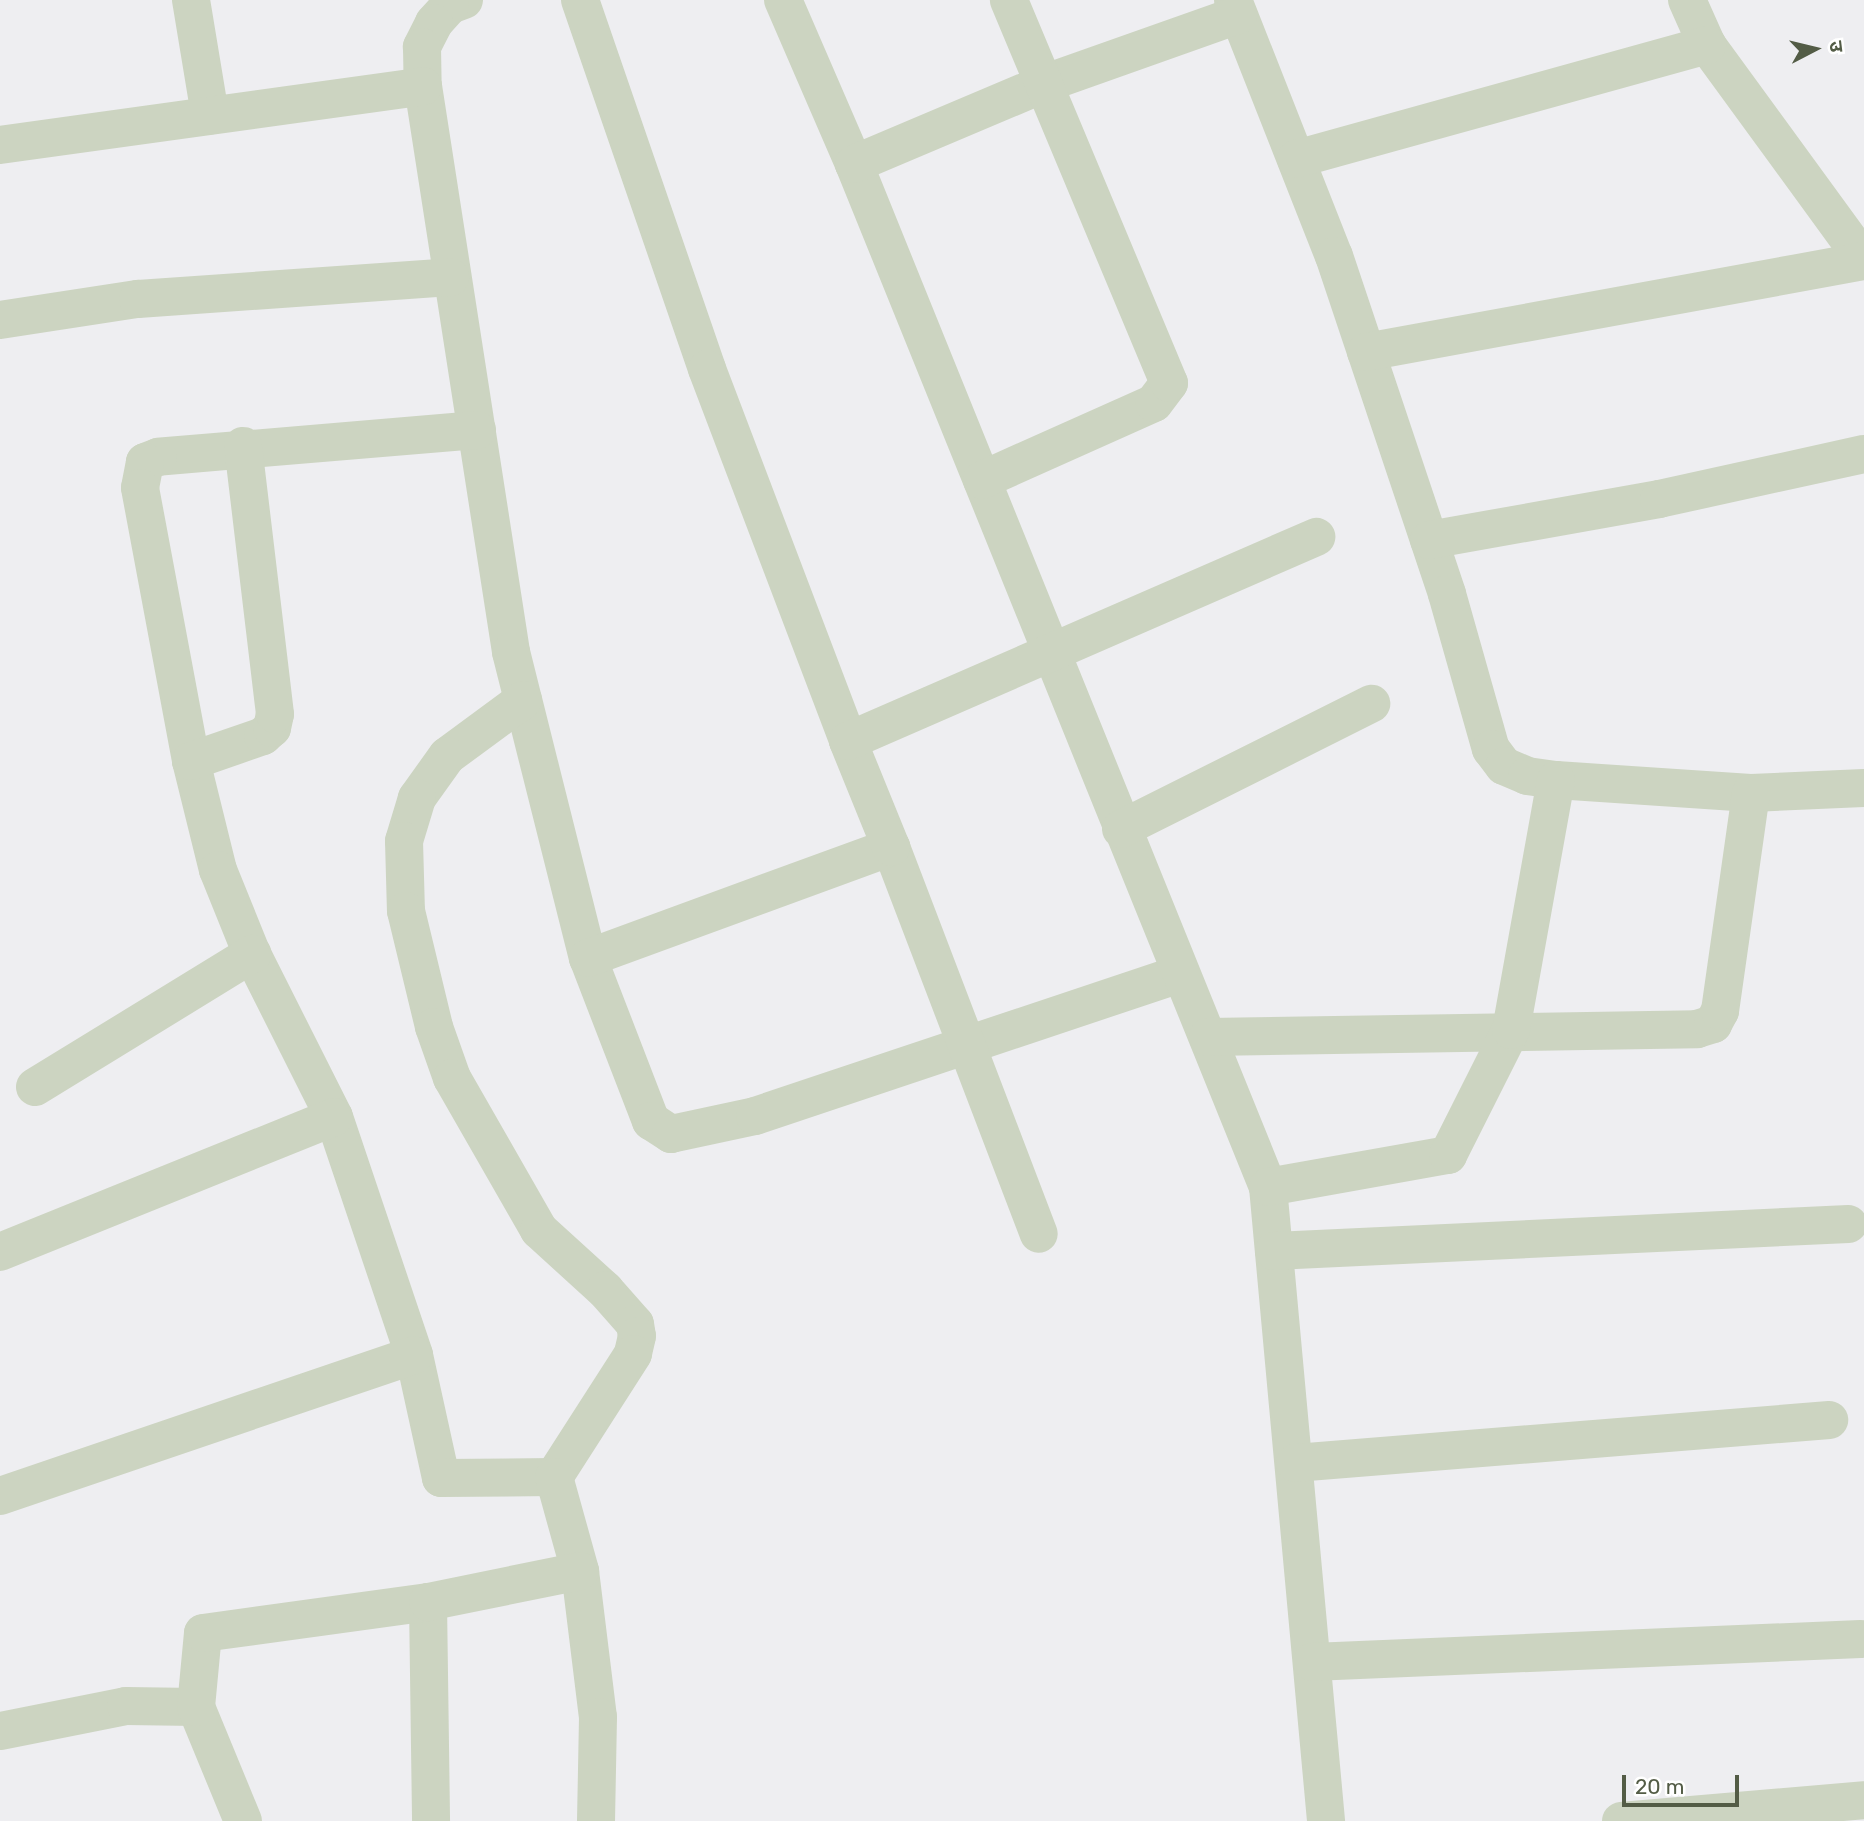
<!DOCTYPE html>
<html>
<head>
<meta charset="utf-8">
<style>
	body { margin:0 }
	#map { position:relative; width:1864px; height:1821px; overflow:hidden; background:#eeeef1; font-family:Rubik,"Noto Sans Devanagari",sans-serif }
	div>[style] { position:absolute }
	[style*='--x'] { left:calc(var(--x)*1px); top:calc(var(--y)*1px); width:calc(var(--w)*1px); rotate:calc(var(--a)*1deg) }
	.street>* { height:38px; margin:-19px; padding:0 19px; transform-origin:19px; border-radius:19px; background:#ccd4c1 }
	span { translate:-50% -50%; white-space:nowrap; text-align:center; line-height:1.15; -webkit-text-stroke:5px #fff; paint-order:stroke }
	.north { position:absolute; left:1780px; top:14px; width:70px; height:70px; -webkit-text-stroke:5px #fff; paint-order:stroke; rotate:83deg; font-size:19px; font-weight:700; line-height:28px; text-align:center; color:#535c46 }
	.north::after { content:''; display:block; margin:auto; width:24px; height:32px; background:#535c46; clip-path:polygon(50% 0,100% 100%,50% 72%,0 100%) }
	.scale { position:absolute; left:1622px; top:1775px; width:117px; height:32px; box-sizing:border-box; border:4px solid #535c46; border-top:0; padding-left:9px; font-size:21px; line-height:24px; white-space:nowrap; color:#535c46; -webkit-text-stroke:5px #fff; paint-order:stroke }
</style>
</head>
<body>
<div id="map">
	<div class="street">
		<div style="--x:191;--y:0;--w:117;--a:80.6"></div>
		<div style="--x:464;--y:0;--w:15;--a:160"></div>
		<div style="--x:450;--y:5;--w:24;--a:132"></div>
		<div style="--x:434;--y:23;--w:27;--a:117"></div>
		<div style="--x:422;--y:47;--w:39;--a:89"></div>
		<div style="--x:423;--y:86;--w:573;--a:81.16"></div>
		<div style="--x:511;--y:652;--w:316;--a:75.9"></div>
		<div style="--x:588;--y:958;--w:175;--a:68.9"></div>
		<div style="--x:651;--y:1121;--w:24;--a:33"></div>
		<div style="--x:671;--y:1134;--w:86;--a:-12.1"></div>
		<div style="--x:755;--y:1116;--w:447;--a:-18.5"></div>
		<div style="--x:580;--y:0;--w:390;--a:71"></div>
		<div style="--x:707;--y:369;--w:398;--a:69.2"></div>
		<div style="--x:783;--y:0;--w:179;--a:66.6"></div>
		<div style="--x:854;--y:164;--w:1104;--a:67.97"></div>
		<div style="--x:1268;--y:1187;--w:637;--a:84.77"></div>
		<div style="--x:1233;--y:0;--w:275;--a:68.5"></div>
		<div style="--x:1334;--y:256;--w:356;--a:71.5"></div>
		<div style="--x:1447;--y:594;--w:161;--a:74.2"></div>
		<div style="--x:1491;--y:749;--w:21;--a:53"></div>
		<div style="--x:1504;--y:766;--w:25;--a:23"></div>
		<div style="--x:1527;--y:776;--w:29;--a:8"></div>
		<div style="--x:1556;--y:780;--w:195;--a:3.8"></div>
		<div style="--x:1751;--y:793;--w:113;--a:-2.5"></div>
		<div style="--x:1687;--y:0;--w:49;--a:66"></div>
		<div style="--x:1707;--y:45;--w:266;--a:53.9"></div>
		<div style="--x:0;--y:145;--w:427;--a:-7.9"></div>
		<div style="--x:1296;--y:159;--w:427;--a:-15.5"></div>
		<div style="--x:854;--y:164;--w:208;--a:-22.9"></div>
		<div style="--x:1046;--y:83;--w:204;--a:-19.5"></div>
		<div style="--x:0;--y:320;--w:140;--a:-8.7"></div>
		<div style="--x:138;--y:299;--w:313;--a:-4"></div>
		<div style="--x:1366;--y:352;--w:506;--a:-10.36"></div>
		<div style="--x:477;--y:430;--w:320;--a:175.2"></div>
		<div style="--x:158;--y:457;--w:14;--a:159"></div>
		<div style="--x:145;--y:462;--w:26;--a:101"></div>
		<div style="--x:140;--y:488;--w:278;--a:79.4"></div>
		<div style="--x:191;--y:761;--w:112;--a:76.1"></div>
		<div style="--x:218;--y:870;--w:91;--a:68"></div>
		<div style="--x:252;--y:954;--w:182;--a:63.3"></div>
		<div style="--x:334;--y:1117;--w:251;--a:71.4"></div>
		<div style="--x:414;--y:1355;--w:126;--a:77.6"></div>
		<div style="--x:441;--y:1478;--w:113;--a:-0.5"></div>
		<div style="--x:982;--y:480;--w:188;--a:-24.1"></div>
		<div style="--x:1154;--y:403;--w:25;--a:-53"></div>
		<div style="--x:1169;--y:383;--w:415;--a:-112.7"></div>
		<div style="--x:1429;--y:540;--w:234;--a:-10.1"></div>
		<div style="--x:1659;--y:499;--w:210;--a:-12.4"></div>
		<div style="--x:523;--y:700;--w:94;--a:143.6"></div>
		<div style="--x:447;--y:756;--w:52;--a:125.5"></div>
		<div style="--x:417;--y:798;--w:45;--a:106.8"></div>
		<div style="--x:404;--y:841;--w:70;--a:88.4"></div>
		<div style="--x:406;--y:911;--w:119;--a:76.4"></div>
		<div style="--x:434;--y:1027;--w:54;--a:70.6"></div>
		<div style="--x:452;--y:1078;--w:175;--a:60.2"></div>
		<div style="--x:539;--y:1230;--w:89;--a:42.3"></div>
		<div style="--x:605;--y:1290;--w:45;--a:48.6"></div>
		<div style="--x:635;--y:1324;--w:12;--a:81"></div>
		<div style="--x:637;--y:1336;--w:18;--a:103"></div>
		<div style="--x:633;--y:1354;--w:146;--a:122.7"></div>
		<div style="--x:554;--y:1477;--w:98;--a:74.5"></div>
		<div style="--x:580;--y:1571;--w:147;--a:83"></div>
		<div style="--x:598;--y:1717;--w:104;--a:91.1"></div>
		<div style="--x:191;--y:761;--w:76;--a:-19.1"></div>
		<div style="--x:263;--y:736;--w:12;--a:-42"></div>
		<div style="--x:272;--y:728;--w:14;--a:-78"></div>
		<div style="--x:275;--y:714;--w:270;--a:-96.8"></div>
		<div style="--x:1121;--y:829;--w:280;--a:-26.6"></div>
		<div style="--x:891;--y:847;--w:414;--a:69.1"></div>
		<div style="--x:588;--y:958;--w:323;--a:-20.1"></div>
		<div style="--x:891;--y:847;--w:114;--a:-112.1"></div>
		<div style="--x:848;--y:741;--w:511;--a:-23.55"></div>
		<div style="--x:1208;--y:1037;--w:489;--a:-0.9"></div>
		<div style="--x:1697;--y:1029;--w:17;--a:-17"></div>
		<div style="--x:1713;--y:1024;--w:15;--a:-62"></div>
		<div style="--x:1720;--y:1011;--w:220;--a:-81.9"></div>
		<div style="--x:35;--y:1087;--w:255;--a:-31.5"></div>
		<div style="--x:1268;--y:1187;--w:183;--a:-10.1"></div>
		<div style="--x:1448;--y:1155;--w:140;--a:-63.3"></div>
		<div style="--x:1511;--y:1030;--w:254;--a:-79.8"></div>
		<div style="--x:1274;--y:1251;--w:575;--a:-2.69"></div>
		<div style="--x:0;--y:1252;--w:360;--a:-22"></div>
		<div style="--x:1295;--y:1463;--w:536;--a:-4.6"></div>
		<div style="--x:0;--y:1496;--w:437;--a:-18.8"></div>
		<div style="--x:428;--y:1602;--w:219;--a:89.2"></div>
		<div style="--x:1312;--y:1662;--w:549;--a:-2.4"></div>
		<div style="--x:0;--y:1731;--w:128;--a:-11.2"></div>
		<div style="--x:126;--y:1706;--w:70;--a:0.8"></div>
		<div style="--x:243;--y:1821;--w:123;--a:-112.4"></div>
		<div style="--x:196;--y:1707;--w:74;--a:-84.6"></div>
		<div style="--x:203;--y:1633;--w:227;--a:-7.8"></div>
		<div style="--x:428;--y:1602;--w:155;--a:-11.5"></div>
		<div style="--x:1621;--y:1821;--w:244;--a:-4.9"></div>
	</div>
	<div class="north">उ</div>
	<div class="scale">20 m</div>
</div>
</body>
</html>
